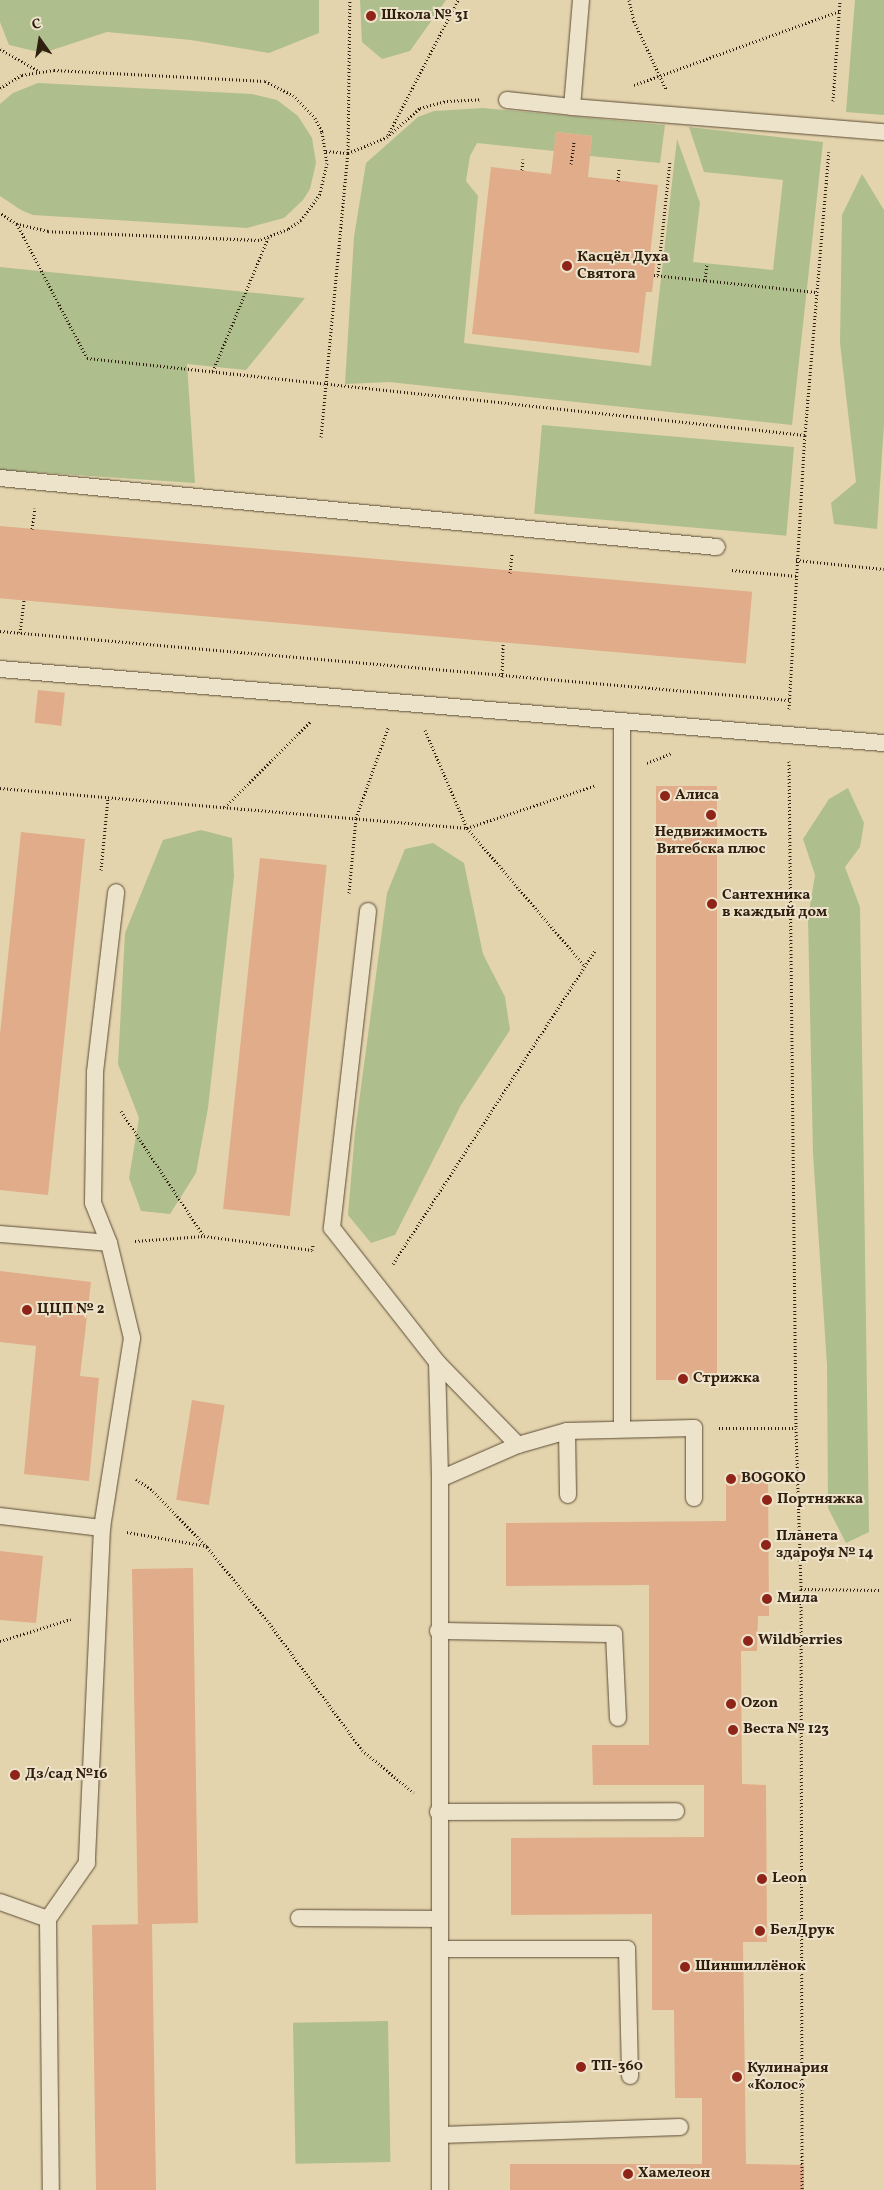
<!DOCTYPE html>
<html>
<head>
<meta charset="utf-8">
<style>
	body { margin:0 }
	#map { position:relative; width:884px; height:2190px; overflow:hidden; background:#e3d4ad; font-family:Vollkorn,serif }
	div>[style] { position:absolute }
	[style*='--x'] { left:calc(var(--x)*1px); top:calc(var(--y)*1px); width:calc(var(--w)*1px); rotate:calc(var(--a)*1deg) }
	.green>* { inset:0; background:#afbe8d; transform-origin:0 0 }
	.building>* { inset:0; background:#e0ac89; transform-origin:0 0 }
	.path>* { height:3px; margin-top:-1.5px; transform-origin:0; background:repeating-linear-gradient(90deg,#301e0f 0 1px,transparent 0 3.5px) }
	.roads { filter:drop-shadow(0 0 1px #5d4c36) drop-shadow(0 0 1px #5d4c36) }
	.lane>* { height:16px; margin:-8px; padding:0 8px; transform-origin:8px; border-radius:8px; background:#ede3ca }
	.dots>* { width:14px; height:14px; translate:-50% -50%; box-sizing:border-box; border:2px solid #ede3ca; border-radius:50% }
	span { translate:-50% -50%; white-space:nowrap; text-align:center; line-height:1.15; -webkit-text-stroke:4px #ede3ca; paint-order:stroke }
	.poi-label { font-size:15px; color:#301e0f; font-weight:700 }
	.left { translate:0 -50%; text-align:left }
	.north { position:absolute; left:15px; top:15px; width:50px; height:50px; -webkit-text-stroke:4px #ede3ca; paint-order:stroke; rotate:347deg; font-size:14px; font-weight:700; line-height:20px; text-align:center; color:#301e0f }
	.north::after { content:''; display:block; margin:auto; width:18px; height:22px; background:#301e0f; clip-path:polygon(50% 0,100% 100%,50% 72%,0 100%) }
</style>
</head>
<body>
<div id="map">
	<div class="green">
		<div style="clip-path:polygon(0 0,319px 0,319px 33px,269px 53px,191px 40px,107px 32px,43px 53px,9px 45px,0 22px)"></div>
		<div style="clip-path:polygon(360px 0,446px 0,410px 51px,382px 59px,362px 42px)"></div>
		<div style="clip-path:polygon(855px 0,884px 0,884px 115px,846px 112px)"></div>
		<div style="clip-path:polygon(38px 83px,252px 94px,277px 100px,298px 116px,312px 138px,316px 163px,310px 189px,303px 200px,284px 218px,247px 228px,33px 215px,21px 210px,0 196px,0 104px,13px 93px)"></div>
		<div style="clip-path:polygon(483px 108px,665px 125px,660px 163px,590px 156px,592px 136px,556px 132px,554px 151px,477px 143px,470px 156px,466px 181px,478px 196px,464px 343px,651px 366px,677px 139px,700px 203px,693px 262px,773px 270px,783px 180px,704px 172px,689px 127px,823px 142px,792px 425px,389px 382px,345px 384px,354px 237px,366px 163px,418px 117px,434px 111px)"></div>
		<div style="clip-path:polygon(862px 174px,884px 210px,884px 425px,877px 529px,834px 524px,831px 503px,856px 482px,840px 343px,842px 215px)"></div>
		<div style="clip-path:polygon(0 267px,305px 298px,246px 370px,187px 364px,195px 483px,0 470px)"></div>
		<div style="left:542px;top:425px;width:253px;height:89px;rotate:5deg"></div>
		<div style="clip-path:polygon(848px 788px,864px 823px,860px 847px,845px 867px,860px 907px,869px 1532px,846px 1543px,828px 1508px,827px 1365px,813px 1153px,808px 918px,815px 875px,803px 839px,829px 799px)"></div>
		<div style="clip-path:polygon(201px 830px,232px 838px,234px 876px,208px 1108px,196px 1173px,170px 1214px,141px 1211px,129px 1178px,139px 1118px,118px 1064px,125px 933px,163px 840px)"></div>
		<div style="clip-path:polygon(433px 843px,464px 863px,483px 954px,505px 997px,510px 1030px,461px 1105px,395px 1235px,371px 1243px,348px 1215px,355px 1132px,387px 893px,405px 849px)"></div>
		<div style="left:388px;top:2021px;width:141px;height:95px;rotate:89deg"></div>
	</div>
	<div class="building">
		<div style="clip-path:polygon(556px 132px,592px 136px,588px 177px,658px 185px,650px 255px,656px 256px,652px 292px,646px 292px,639px 353px,472px 334px,491px 167px,551px 174px)"></div>
		<div style="left:0;top:526px;width:755px;height:72px;rotate:5deg"></div>
		<div style="left:38px;top:690px;width:27px;height:33px;rotate:6deg"></div>
		<div style="left:656px;top:786px;width:61px;height:594px"></div>
		<div style="clip-path:polygon(21px 832px,85px 839px,48px 1195px,0 1190px,0 1034px)"></div>
		<div style="left:260px;top:858px;width:67px;height:353px;rotate:6deg"></div>
		<div style="clip-path:polygon(0 1271px,91px 1282px,80px 1376px,99px 1378px,89px 1481px,24px 1474px,36px 1346px,0 1342px)"></div>
		<div style="left:192px;top:1400px;width:33px;height:101px;rotate:9deg"></div>
		<div style="clip-path:polygon(768px 1474px,769px 1616px,758px 1616px,757px 1651px,741px 1651px,742px 1784px,766px 1785px,767px 1942px,743px 1942px,746px 2164px,804px 2165px,804px 2190px,510px 2190px,510px 2164px,702px 2164px,702px 2098px,675px 2098px,674px 2010px,652px 2010px,652px 1914px,511px 1915px,511px 1838px,704px 1837px,704px 1785px,593px 1785px,592px 1745px,649px 1745px,649px 1585px,506px 1586px,506px 1523px,726px 1521px,726px 1475px)"></div>
		<div style="clip-path:polygon(0 1551px,43px 1556px,36px 1623px,0 1620px)"></div>
		<div style="clip-path:polygon(193px 1568px,198px 1923px,152px 1924px,156px 2190px,96px 2190px,92px 1925px,151px 1924px,138px 1924px,132px 1569px)"></div>
	</div>
	<div class="path">
		<div style="--x:629;--y:0;--w:22;--a:77"></div>
		<div style="--x:634;--y:21;--w:75;--a:64.8"></div>
		<div style="--x:0;--y:49;--w:43;--a:29.6"></div>
		<div style="--x:634;--y:85;--w:218;--a:-19.8"></div>
		<div style="--x:0;--y:88;--w:26;--a:-31"></div>
		<div style="--x:22;--y:75;--w:32;--a:-9"></div>
		<div style="--x:54;--y:70;--w:211;--a:3"></div>
		<div style="--x:265;--y:81;--w:31;--a:27"></div>
		<div style="--x:293;--y:95;--w:32;--a:46"></div>
		<div style="--x:315;--y:118;--w:16;--a:63"></div>
		<div style="--x:322;--y:132;--w:31;--a:81"></div>
		<div style="--x:327;--y:163;--w:32;--a:103"></div>
		<div style="--x:320;--y:194;--w:32;--a:126"></div>
		<div style="--x:301;--y:220;--w:16;--a:145"></div>
		<div style="--x:288;--y:229;--w:31;--a:159"></div>
		<div style="--x:259;--y:240;--w:211;--a:-177.6"></div>
		<div style="--x:48;--y:231;--w:32;--a:-167"></div>
		<div style="--x:17;--y:224;--w:20;--a:-147"></div>
		<div style="--x:833;--y:101;--w:101;--a:-86"></div>
		<div style="--x:388;--y:135;--w:152;--a:-62.6"></div>
		<div style="--x:326;--y:151;--w:22;--a:5"></div>
		<div style="--x:348;--y:153;--w:153;--a:-89.3"></div>
		<div style="--x:571;--y:164;--w:22;--a:-82"></div>
		<div style="--x:522;--y:170;--w:11;--a:-85"></div>
		<div style="--x:618;--y:181;--w:12;--a:-85"></div>
		<div style="--x:17;--y:224;--w:151;--a:62.4"></div>
		<div style="--x:87;--y:358;--w:722;--a:6.12"></div>
		<div style="--x:654;--y:275;--w:164;--a:6"></div>
		<div style="--x:658;--y:275;--w:115;--a:-84"></div>
		<div style="--x:705;--y:280;--w:16;--a:-83"></div>
		<div style="--x:213;--y:371;--w:144;--a:-67.5"></div>
		<div style="--x:321;--y:437;--w:285;--a:-84.6"></div>
		<div style="--x:348;--y:153;--w:42;--a:-22.3"></div>
		<div style="--x:387;--y:137;--w:44;--a:-41.3"></div>
		<div style="--x:420;--y:108;--w:28;--a:-15"></div>
		<div style="--x:447;--y:101;--w:35;--a:-3"></div>
		<div style="--x:32;--y:529;--w:21;--a:-82"></div>
		<div style="--x:796;--y:560;--w:88;--a:5.8"></div>
		<div style="--x:732;--y:570;--w:65;--a:5.3"></div>
		<div style="--x:510;--y:573;--w:20;--a:-84"></div>
		<div style="--x:0;--y:631;--w:792;--a:5"></div>
		<div style="--x:20;--y:633;--w:33;--a:-83"></div>
		<div style="--x:502;--y:677;--w:33;--a:-88"></div>
		<div style="--x:789;--y:709;--w:274;--a:-86.7"></div>
		<div style="--x:805;--y:435;--w:284;--a:-85.2"></div>
		<div style="--x:425;--y:730;--w:107;--a:66.8"></div>
		<div style="--x:467;--y:828;--w:180;--a:49.5"></div>
		<div style="--x:789;--y:761;--w:667;--a:89.4"></div>
		<div style="--x:796;--y:1428;--w:161;--a:88.2"></div>
		<div style="--x:801;--y:1589;--w:601;--a:89.9"></div>
		<div style="--x:647;--y:763;--w:27;--a:-22"></div>
		<div style="--x:0;--y:788;--w:469;--a:4.9"></div>
		<div style="--x:467;--y:828;--w:136;--a:-18.4"></div>
		<div style="--x:225;--y:807;--w:122;--a:-45"></div>
		<div style="--x:101;--y:870;--w:73;--a:-84.5"></div>
		<div style="--x:349;--y:893;--w:75;--a:-84.7"></div>
		<div style="--x:356;--y:818;--w:96;--a:-70.4"></div>
		<div style="--x:121;--y:1111;--w:149;--a:56.5"></div>
		<div style="--x:135;--y:1241;--w:69;--a:-4.1"></div>
		<div style="--x:204;--y:1236;--w:109;--a:7.4"></div>
		<div style="--x:312;--y:1250;--w:5;--a:-79"></div>
		<div style="--x:393;--y:1264;--w:373;--a:-57.2"></div>
		<div style="--x:719;--y:1428;--w:77;--a:0"></div>
		<div style="--x:136;--y:1479;--w:21;--a:35"></div>
		<div style="--x:153;--y:1491;--w:78;--a:46"></div>
		<div style="--x:207;--y:1547;--w:98;--a:50.8"></div>
		<div style="--x:269;--y:1623;--w:157;--a:53.8"></div>
		<div style="--x:362;--y:1750;--w:67;--a:39.6"></div>
		<div style="--x:127;--y:1532;--w:81;--a:9.9"></div>
		<div style="--x:801;--y:1589;--w:78;--a:0.7"></div>
		<div style="--x:0;--y:1641;--w:74;--a:-17.2"></div>
	</div>
	<div class="roads">
		<div class="lane">
			<div style="--x:581;--y:0;--w:107;--a:94.8"></div>
			<div style="--x:572;--y:107;--w:313;--a:4.6"></div>
			<div style="--x:507;--y:100;--w:65;--a:6.1"></div>
			<div style="--x:0;--y:478;--w:720;--a:5.5"></div>
			<div style="--x:0;--y:669;--w:887;--a:4.79"></div>
			<div style="--x:368;--y:911;--w:319;--a:96.5"></div>
			<div style="--x:332;--y:1228;--w:170;--a:51.9"></div>
			<div style="--x:437;--y:1362;--w:116;--a:45.7"></div>
			<div style="--x:0;--y:1234;--w:109;--a:4.7"></div>
			<div style="--x:109;--y:1243;--w:98;--a:76.4"></div>
			<div style="--x:132;--y:1338;--w:192;--a:99"></div>
			<div style="--x:102;--y:1528;--w:335;--a:92.6"></div>
			<div style="--x:87;--y:1863;--w:68;--a:124.9"></div>
			<div style="--x:48;--y:1919;--w:271;--a:89.4"></div>
			<div style="--x:109;--y:1243;--w:43;--a:-111.8"></div>
			<div style="--x:93;--y:1203;--w:131;--a:-89.1"></div>
			<div style="--x:95;--y:1072;--w:181;--a:-83.3"></div>
			<div style="--x:437;--y:1362;--w:117;--a:88.5"></div>
			<div style="--x:440;--y:1479;--w:711;--a:90"></div>
			<div style="--x:622;--y:1427;--w:706;--a:-90"></div>
			<div style="--x:567;--y:1431;--w:64;--a:89.1"></div>
			<div style="--x:440;--y:1479;--w:85;--a:-23.6"></div>
			<div style="--x:518;--y:1445;--w:51;--a:-15.9"></div>
			<div style="--x:567;--y:1431;--w:127;--a:-1.4"></div>
			<div style="--x:694;--y:1428;--w:70;--a:90"></div>
			<div style="--x:0;--y:1516;--w:103;--a:6.7"></div>
			<div style="--x:438;--y:1631;--w:176;--a:1"></div>
			<div style="--x:614;--y:1634;--w:84;--a:87.3"></div>
			<div style="--x:438;--y:1812;--w:238;--a:-0.2"></div>
			<div style="--x:0;--y:1902;--w:51;--a:19.5"></div>
			<div style="--x:299;--y:1918;--w:141;--a:0.4"></div>
			<div style="--x:440;--y:1949;--w:187;--a:0"></div>
			<div style="--x:627;--y:1949;--w:127;--a:88.6"></div>
			<div style="--x:441;--y:2135;--w:239;--a:-1.9"></div>
		</div>
	</div>
	<div class="dots">
		<div style="left:371px;top:16px;background:#8f2418"></div>
		<div style="left:567px;top:266px;background:#8f2418"></div>
		<div style="left:665px;top:796px;background:#8f2418"></div>
		<div style="left:711px;top:815px;background:#8f2418"></div>
		<div style="left:712px;top:904px;background:#8f2418"></div>
		<div style="left:27px;top:1310px;background:#8f2418"></div>
		<div style="left:683px;top:1379px;background:#8f2418"></div>
		<div style="left:731px;top:1479px;background:#8f2418"></div>
		<div style="left:767px;top:1500px;background:#8f2418"></div>
		<div style="left:766px;top:1545px;background:#8f2418"></div>
		<div style="left:767px;top:1599px;background:#8f2418"></div>
		<div style="left:748px;top:1641px;background:#8f2418"></div>
		<div style="left:731px;top:1704px;background:#8f2418"></div>
		<div style="left:733px;top:1730px;background:#8f2418"></div>
		<div style="left:15px;top:1775px;background:#8f2418"></div>
		<div style="left:762px;top:1879px;background:#8f2418"></div>
		<div style="left:760px;top:1931px;background:#8f2418"></div>
		<div style="left:685px;top:1967px;background:#8f2418"></div>
		<div style="left:581px;top:2067px;background:#8f2418"></div>
		<div style="left:737px;top:2077px;background:#8f2418"></div>
		<div style="left:628px;top:2174px;background:#8f2418"></div>
	</div>
	<div class="poi-label">
		<span class="left" style="left:381px;top:16px">Школа № 31</span>
		<span class="left" style="left:577px;top:266px">Касцёл Духа<br>Святога</span>
		<span class="left" style="left:675px;top:796px">Алиса</span>
		<span style="left:711px;top:841px">Недвижимость<br>Витебска плюс</span>
		<span class="left" style="left:722px;top:904px">Сантехника<br>в каждый дом</span>
		<span class="left" style="left:37px;top:1310px">ЦЦП № 2</span>
		<span class="left" style="left:693px;top:1379px">Стрижка</span>
		<span class="left" style="left:741px;top:1479px">BOGOKO</span>
		<span class="left" style="left:777px;top:1500px">Портняжка</span>
		<span class="left" style="left:776px;top:1545px">Планета<br>здароўя № 14</span>
		<span class="left" style="left:777px;top:1599px">Мила</span>
		<span class="left" style="left:758px;top:1641px">Wildberries</span>
		<span class="left" style="left:741px;top:1704px">Ozon</span>
		<span class="left" style="left:743px;top:1730px">Веста № 123</span>
		<span class="left" style="left:25px;top:1775px">Дз/сад №16</span>
		<span class="left" style="left:772px;top:1879px">Leon</span>
		<span class="left" style="left:770px;top:1931px">БелДрук</span>
		<span class="left" style="left:695px;top:1967px">Шиншиллёнок</span>
		<span class="left" style="left:591px;top:2067px">ТП-360</span>
		<span class="left" style="left:747px;top:2077px">Кулинария<br>«Колос»</span>
		<span class="left" style="left:638px;top:2174px">Хамелеон</span>
	</div>
	<div class="north">С</div>
</div>
</body>
</html>
